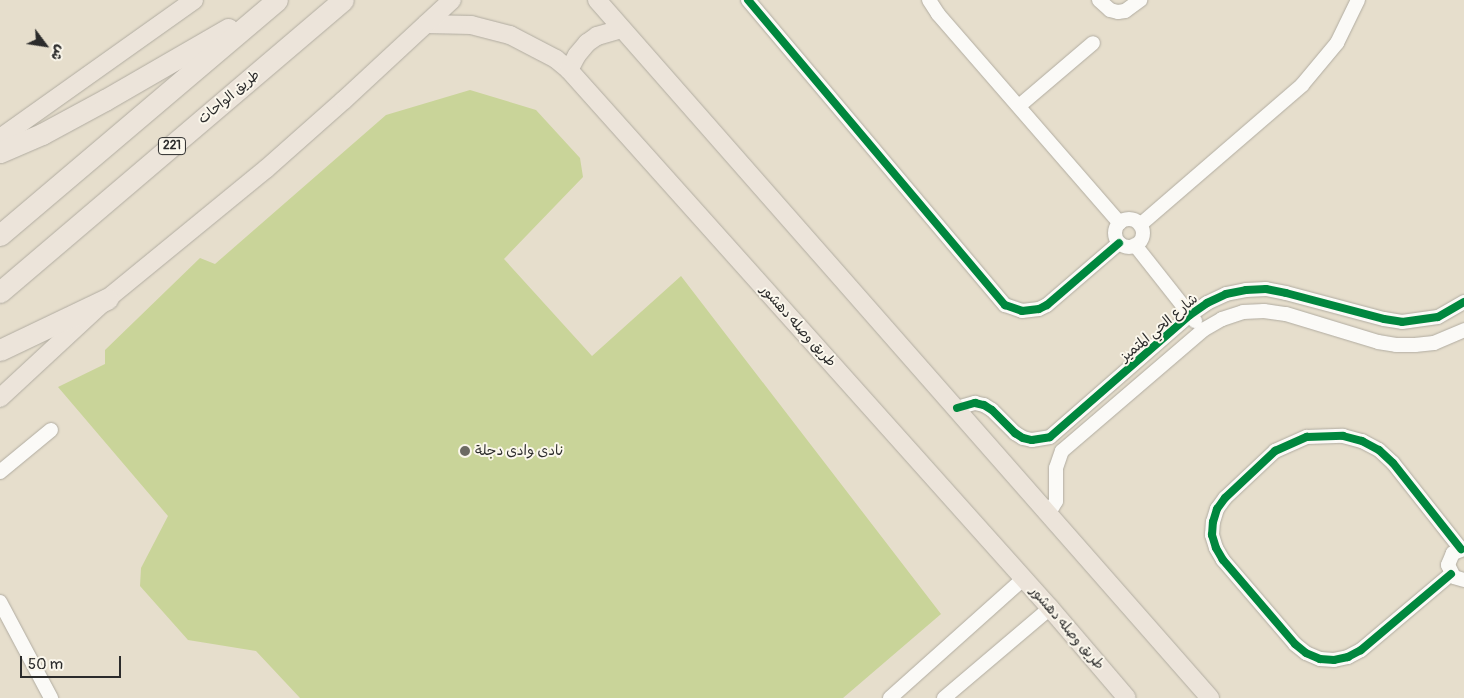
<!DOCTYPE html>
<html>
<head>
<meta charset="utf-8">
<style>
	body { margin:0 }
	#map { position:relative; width:1464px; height:698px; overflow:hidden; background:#e6decc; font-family:Pangolin,"Playpen Sans Arabic",sans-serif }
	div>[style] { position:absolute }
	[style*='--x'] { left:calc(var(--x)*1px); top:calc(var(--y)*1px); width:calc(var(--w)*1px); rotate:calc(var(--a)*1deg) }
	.green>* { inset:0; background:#c9d499 }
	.roads { filter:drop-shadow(0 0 1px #b1aca1) drop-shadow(0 0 1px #b1aca1) }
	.minor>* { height:14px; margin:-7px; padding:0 7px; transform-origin:7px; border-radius:7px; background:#fbfaf7 }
	.minor>.ring { margin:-7px; padding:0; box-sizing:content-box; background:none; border:14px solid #fbfaf7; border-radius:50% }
	.major>* { height:18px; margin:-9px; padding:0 9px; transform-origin:9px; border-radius:9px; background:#ece4da }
	.highway>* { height:21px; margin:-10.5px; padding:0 10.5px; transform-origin:10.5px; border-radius:10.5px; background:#ece4da }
	.cycleway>* { height:8px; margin:-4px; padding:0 4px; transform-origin:4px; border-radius:4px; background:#00873e }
	.dots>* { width:14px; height:14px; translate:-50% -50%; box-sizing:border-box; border:2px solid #fbf7ec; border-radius:50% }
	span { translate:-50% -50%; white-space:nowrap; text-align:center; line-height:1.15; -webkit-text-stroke:4px #fbf7ec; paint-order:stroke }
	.shield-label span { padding:1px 4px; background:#fbf7ec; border:1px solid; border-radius:4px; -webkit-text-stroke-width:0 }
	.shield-label { font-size:12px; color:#2b2b2b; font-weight:700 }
	.street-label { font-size:14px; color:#2b2b2b }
	.poi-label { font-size:14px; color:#2b2b2b }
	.left { translate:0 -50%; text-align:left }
	.north { position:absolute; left:20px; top:20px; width:50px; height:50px; -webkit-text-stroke:4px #fbf7ec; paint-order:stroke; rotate:121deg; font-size:14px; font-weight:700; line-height:20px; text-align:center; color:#2b2b2b }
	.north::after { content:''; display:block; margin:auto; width:18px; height:22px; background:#2b2b2b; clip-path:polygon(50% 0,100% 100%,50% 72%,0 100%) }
	.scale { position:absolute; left:20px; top:656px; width:101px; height:22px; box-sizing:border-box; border:2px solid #2b2b2b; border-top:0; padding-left:6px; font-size:15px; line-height:18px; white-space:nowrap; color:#2b2b2b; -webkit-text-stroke:4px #fbf7ec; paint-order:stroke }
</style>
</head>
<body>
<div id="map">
	<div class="green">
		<div style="clip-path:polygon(470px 90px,536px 110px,580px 158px,583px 177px,504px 259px,592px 356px,681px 276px,941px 614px,843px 698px,300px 698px,256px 651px,188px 640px,140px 586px,141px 568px,168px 516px,58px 387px,105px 364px,105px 350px,200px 258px,215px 264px,386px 115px)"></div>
	</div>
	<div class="roads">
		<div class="minor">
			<div style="--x:748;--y:0;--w:399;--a:49.9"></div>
			<div style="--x:1005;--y:305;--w:18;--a:19"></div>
			<div style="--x:1022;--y:311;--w:17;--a:-7"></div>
			<div style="--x:1039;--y:309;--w:9;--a:-27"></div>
			<div style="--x:1047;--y:305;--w:95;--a:-40.7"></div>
			<div style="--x:929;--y:0;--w:17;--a:57"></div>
			<div style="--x:938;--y:14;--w:277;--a:49"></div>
			<div style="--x:1099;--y:0;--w:15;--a:42"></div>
			<div style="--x:1110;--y:10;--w:8;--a:14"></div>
			<div style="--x:1118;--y:12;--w:7;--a:-8"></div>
			<div style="--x:1125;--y:11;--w:19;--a:-36"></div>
			<div style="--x:1019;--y:106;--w:97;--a:-40.4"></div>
			<div class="ring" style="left:1115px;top:219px;width:14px;height:14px"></div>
			<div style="--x:1140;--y:225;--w:214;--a:-40.8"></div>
			<div style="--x:1302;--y:85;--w:55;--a:-50.2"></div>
			<div style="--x:1337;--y:43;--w:48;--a:-64"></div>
			<div style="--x:1135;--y:245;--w:97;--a:51.7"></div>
			<div style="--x:957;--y:408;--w:19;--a:-16"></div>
			<div style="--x:975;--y:403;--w:9;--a:13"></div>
			<div style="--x:984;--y:405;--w:9;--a:32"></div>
			<div style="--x:992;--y:410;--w:33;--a:45"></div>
			<div style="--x:1015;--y:433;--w:9;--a:32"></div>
			<div style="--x:1023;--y:438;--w:9;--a:13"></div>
			<div style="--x:1032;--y:440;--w:18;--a:-9"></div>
			<div style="--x:1050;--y:437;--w:186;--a:-41.1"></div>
			<div style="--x:1190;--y:315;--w:21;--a:-35"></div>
			<div style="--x:1207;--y:303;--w:21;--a:-25"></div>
			<div style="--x:1226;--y:294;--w:20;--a:-11"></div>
			<div style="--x:1246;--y:290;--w:20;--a:-3"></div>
			<div style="--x:1266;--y:289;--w:20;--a:11"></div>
			<div style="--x:1286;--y:293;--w:101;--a:14.9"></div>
			<div style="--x:1384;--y:319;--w:18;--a:9"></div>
			<div style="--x:1402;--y:322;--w:36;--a:-8"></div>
			<div style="--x:1438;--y:317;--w:30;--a:-30"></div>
			<div style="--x:0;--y:472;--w:66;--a:-39.5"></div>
			<div style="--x:1049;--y:513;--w:14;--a:-60"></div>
			<div style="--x:1056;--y:501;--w:33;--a:-90"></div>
			<div style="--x:1056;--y:468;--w:18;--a:-71"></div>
			<div style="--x:1062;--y:451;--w:186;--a:-40.6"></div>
			<div style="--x:1203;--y:330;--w:22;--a:-30"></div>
			<div style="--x:1222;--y:319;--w:22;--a:-18"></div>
			<div style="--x:1243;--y:312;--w:21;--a:-3"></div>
			<div style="--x:1264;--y:311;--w:22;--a:8"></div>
			<div style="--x:1286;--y:314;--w:96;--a:16.9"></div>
			<div style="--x:1378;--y:342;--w:18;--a:9"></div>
			<div style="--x:1396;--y:345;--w:19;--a:0"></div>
			<div style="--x:1415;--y:345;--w:19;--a:-6"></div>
			<div style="--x:1434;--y:343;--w:33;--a:-23"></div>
			<div style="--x:1464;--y:549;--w:12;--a:160"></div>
			<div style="--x:1453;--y:553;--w:13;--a:113"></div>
			<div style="--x:1448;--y:565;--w:13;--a:63"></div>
			<div style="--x:1454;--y:577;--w:10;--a:17"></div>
			<div style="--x:1451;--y:574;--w:118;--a:139.8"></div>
			<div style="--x:1361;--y:650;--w:15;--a:152"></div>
			<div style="--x:1348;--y:657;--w:14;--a:168"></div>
			<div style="--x:1334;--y:660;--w:14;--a:-176"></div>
			<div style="--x:1320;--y:659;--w:15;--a:-157"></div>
			<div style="--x:1306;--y:653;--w:14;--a:-141"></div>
			<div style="--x:1295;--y:644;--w:111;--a:-130.6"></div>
			<div style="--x:1223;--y:560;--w:14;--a:-120"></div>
			<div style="--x:1216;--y:548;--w:14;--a:-107"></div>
			<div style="--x:1212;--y:535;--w:13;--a:-86"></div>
			<div style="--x:1213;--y:522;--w:14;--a:-73"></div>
			<div style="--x:1217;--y:509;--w:14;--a:-54"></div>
			<div style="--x:1225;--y:498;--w:69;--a:-43.2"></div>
			<div style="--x:1275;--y:451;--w:35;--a:-24"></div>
			<div style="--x:1307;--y:437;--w:36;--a:-2"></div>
			<div style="--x:1343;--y:436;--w:20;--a:15"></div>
			<div style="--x:1362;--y:441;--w:19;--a:28"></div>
			<div style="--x:1379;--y:450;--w:19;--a:43"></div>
			<div style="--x:1393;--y:463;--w:110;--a:51.7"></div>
			<div style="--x:0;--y:602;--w:109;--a:62"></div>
			<div style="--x:890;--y:698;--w:180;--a:-41.8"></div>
			<div style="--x:944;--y:698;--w:139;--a:-40.3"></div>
		</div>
		<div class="major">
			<div style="--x:597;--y:0;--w:929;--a:48.71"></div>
			<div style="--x:426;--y:24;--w:45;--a:1.3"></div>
			<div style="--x:471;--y:25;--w:40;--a:14.4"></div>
			<div style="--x:510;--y:35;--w:52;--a:27.6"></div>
			<div style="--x:556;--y:59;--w:17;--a:40"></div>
			<div style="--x:569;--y:70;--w:722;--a:48.2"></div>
			<div style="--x:1050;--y:608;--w:118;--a:49.5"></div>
			<div style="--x:569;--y:70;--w:17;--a:-62"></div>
			<div style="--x:577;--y:55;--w:16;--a:-50"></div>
			<div style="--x:587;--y:43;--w:12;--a:-35"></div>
			<div style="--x:597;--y:36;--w:25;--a:-16"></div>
			<div style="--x:0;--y:138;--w:238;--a:-35.4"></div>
			<div style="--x:0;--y:398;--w:146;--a:-42.8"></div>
			<div style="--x:107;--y:299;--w:205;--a:-39.3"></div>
			<div style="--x:266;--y:169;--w:104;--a:-41.5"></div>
			<div style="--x:344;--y:100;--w:147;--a:-42.8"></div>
		</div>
		<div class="highway">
			<div style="--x:0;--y:152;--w:46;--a:-23.2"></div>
			<div style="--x:42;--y:134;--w:72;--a:-28.4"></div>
			<div style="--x:105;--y:100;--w:142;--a:-30"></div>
			<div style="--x:0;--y:235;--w:363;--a:-40.3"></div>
			<div style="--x:0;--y:292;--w:450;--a:-40.4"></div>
			<div style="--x:0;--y:350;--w:119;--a:-25.5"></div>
		</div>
	</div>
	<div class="cycleway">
		<div style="--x:748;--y:0;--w:399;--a:49.9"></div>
		<div style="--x:1005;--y:305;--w:18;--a:19"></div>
		<div style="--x:1022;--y:311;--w:17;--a:-7"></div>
		<div style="--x:1039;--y:309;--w:9;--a:-27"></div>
		<div style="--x:1047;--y:305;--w:95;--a:-40.7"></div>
		<div style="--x:957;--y:408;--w:19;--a:-16"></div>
		<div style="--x:975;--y:403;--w:9;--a:13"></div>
		<div style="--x:984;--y:405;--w:9;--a:32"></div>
		<div style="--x:992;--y:410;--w:33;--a:45"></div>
		<div style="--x:1015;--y:433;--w:9;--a:32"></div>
		<div style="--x:1023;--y:438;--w:9;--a:13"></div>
		<div style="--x:1032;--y:440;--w:18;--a:-9"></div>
		<div style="--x:1050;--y:437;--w:186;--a:-41.1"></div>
		<div style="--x:1190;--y:315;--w:21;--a:-35"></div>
		<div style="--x:1207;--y:303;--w:21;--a:-25"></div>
		<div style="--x:1226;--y:294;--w:20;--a:-11"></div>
		<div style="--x:1246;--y:290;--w:20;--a:-3"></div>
		<div style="--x:1266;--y:289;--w:20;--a:11"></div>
		<div style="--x:1286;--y:293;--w:101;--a:14.9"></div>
		<div style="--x:1384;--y:319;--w:18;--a:9"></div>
		<div style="--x:1402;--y:322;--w:36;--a:-8"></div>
		<div style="--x:1438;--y:317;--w:30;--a:-30"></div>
		<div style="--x:1451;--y:574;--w:118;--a:139.8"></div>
		<div style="--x:1361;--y:650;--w:15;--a:152"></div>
		<div style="--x:1348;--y:657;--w:14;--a:168"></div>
		<div style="--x:1334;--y:660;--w:14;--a:-176"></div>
		<div style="--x:1320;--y:659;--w:15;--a:-157"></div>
		<div style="--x:1306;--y:653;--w:14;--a:-141"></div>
		<div style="--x:1295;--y:644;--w:111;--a:-130.6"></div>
		<div style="--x:1223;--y:560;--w:14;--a:-120"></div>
		<div style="--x:1216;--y:548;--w:14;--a:-107"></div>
		<div style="--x:1212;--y:535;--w:13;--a:-86"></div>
		<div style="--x:1213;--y:522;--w:14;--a:-73"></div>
		<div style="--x:1217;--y:509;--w:14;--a:-54"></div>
		<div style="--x:1225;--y:498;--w:69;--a:-43.2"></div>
		<div style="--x:1275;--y:451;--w:35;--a:-24"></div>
		<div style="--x:1307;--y:437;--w:36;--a:-2"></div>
		<div style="--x:1343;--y:436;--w:20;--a:15"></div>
		<div style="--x:1362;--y:441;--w:19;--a:28"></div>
		<div style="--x:1379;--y:450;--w:19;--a:43"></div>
		<div style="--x:1393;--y:463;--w:110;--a:51.7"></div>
	</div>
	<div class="dots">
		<div style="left:465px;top:451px;background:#6c6a63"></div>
	</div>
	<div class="shield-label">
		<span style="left:172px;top:146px">221</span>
	</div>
	<div class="street-label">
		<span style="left:229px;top:97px;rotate:-40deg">طريق الواحات</span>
		<span style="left:798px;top:326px;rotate:48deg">طريق وصله دهشور</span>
		<span style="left:1159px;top:328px;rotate:-40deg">شارع الحي المتميز</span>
		<span style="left:1067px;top:628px;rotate:49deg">طريق وصله دهشور</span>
	</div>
	<div class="poi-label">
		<span class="left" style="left:475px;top:451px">نادى وادى دجلة</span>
	</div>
	<div class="north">ش</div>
	<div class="scale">50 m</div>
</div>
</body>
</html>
